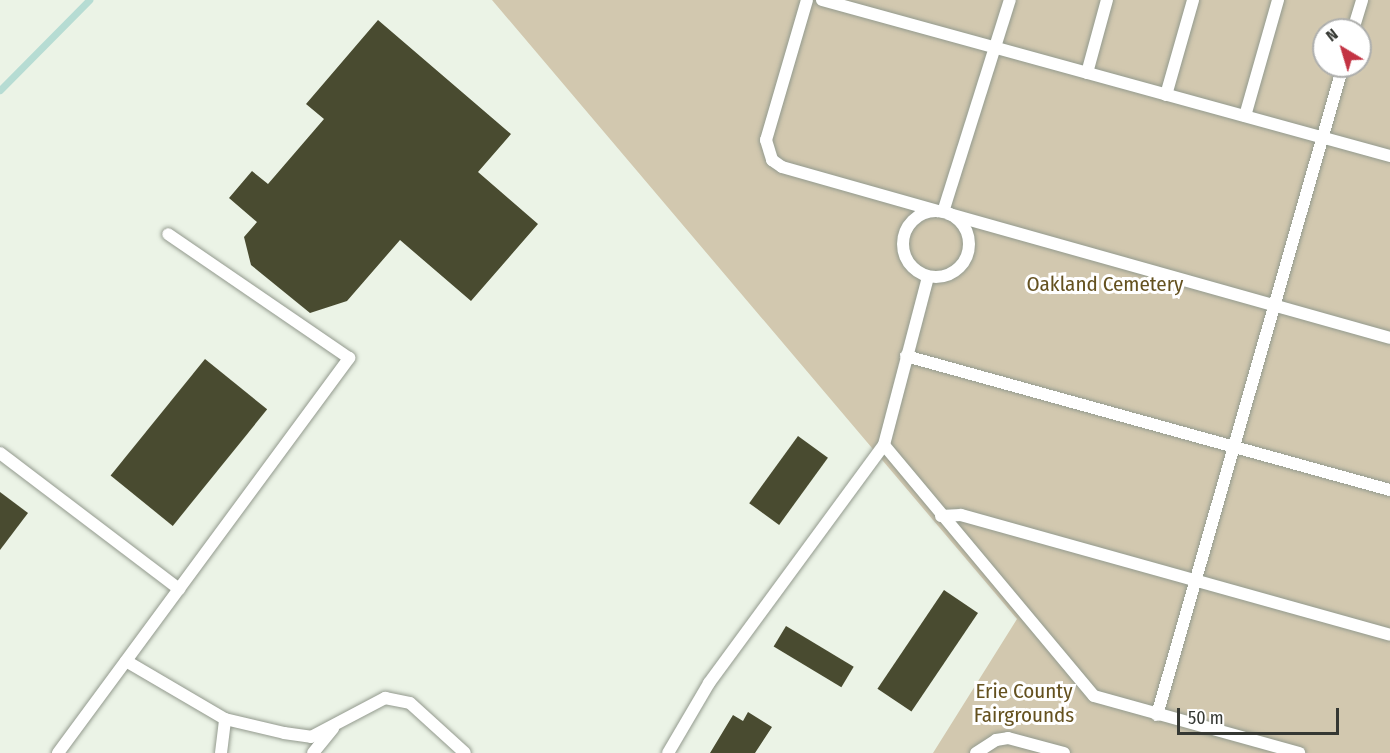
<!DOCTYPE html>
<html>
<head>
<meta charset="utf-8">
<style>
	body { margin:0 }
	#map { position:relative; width:1390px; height:753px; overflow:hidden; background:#ebf3e6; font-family:"Fira Sans Condensed",sans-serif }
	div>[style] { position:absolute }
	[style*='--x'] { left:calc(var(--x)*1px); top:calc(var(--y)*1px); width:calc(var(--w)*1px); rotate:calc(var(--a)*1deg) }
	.green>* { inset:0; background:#d2c8af }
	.stream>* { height:7px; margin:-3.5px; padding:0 3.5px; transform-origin:3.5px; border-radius:3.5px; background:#b6dcd3 }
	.building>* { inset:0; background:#494b30; transform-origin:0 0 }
	.roads { filter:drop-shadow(0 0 2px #939a8e) drop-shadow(0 0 2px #939a8e) }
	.service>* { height:12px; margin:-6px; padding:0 6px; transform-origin:6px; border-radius:6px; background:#fff }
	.service>.ring { margin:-6px; padding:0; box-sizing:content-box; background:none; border:12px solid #fff; border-radius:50% }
	span { translate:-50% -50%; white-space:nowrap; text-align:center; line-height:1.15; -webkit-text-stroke:6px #fff; paint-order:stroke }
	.park-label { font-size:21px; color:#64511f }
	.north { position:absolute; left:1312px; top:18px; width:60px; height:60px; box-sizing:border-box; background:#fff; border:2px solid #aeafad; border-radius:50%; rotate:322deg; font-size:16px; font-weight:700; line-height:24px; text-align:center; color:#353833 }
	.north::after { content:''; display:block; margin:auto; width:21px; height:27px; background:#c33343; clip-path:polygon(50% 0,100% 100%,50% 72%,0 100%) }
	.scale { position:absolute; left:1177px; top:708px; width:162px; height:27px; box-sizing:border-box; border:3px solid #353833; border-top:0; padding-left:8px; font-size:18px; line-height:21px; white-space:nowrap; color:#353833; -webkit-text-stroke:4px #fff; paint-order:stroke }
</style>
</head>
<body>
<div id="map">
	<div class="green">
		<div style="clip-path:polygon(evenodd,492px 0,1390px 0,1390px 753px,933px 753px,1017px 619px,492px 0,1324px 30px,1360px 30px,1360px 66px,1324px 66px,1324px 30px)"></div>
	</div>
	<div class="stream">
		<div style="--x:0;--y:90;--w:127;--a:-45.3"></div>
	</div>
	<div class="building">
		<div style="clip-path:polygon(378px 20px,511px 134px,478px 172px,538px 224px,471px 301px,400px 240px,347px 301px,310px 313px,251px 265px,244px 237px,257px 222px,229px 198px,252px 171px,268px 184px,324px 119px,306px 104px)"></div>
		<div style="left:205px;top:359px;width:80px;height:150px;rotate:39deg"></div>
		<div style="left:798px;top:436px;width:37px;height:83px;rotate:36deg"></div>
		<div style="clip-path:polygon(0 492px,28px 513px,0 550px)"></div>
		<div style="left:944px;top:590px;width:41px;height:119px;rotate:34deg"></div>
		<div style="left:786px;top:626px;width:79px;height:24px;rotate:31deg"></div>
		<div style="clip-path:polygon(748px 712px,772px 727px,755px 753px,710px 753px,733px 715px,743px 721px)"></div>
	</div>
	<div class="roads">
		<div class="service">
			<div style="--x:807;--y:0;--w:146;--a:106.3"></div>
			<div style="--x:766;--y:140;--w:21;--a:73"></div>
			<div style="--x:772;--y:160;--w:12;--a:35"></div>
			<div style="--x:782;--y:167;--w:162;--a:15.8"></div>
			<div style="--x:822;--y:0;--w:589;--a:15.36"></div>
			<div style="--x:1353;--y:30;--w:31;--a:-73"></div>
			<div style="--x:1087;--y:73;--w:76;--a:-74.7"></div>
			<div style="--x:1166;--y:95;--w:99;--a:-74.1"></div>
			<div style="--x:1245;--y:116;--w:121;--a:-74.1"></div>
			<div class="ring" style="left:903px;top:211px;width:54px;height:54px"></div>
			<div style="--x:943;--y:212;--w:222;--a:-72.5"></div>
			<div style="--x:949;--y:214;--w:458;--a:15.7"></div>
			<div style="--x:928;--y:277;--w:174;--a:104.7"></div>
			<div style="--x:884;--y:445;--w:327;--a:50.1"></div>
			<div style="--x:1094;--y:696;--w:213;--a:15.5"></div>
			<div style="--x:906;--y:356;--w:502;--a:15.48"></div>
			<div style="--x:0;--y:453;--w:225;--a:37.2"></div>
			<div style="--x:941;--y:516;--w:20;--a:-3"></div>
			<div style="--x:961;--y:515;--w:445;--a:15.6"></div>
			<div style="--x:126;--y:661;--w:115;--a:30.4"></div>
			<div style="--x:225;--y:719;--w:61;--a:13.3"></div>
			<div style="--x:284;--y:733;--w:27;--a:8"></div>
			<div style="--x:311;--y:737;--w:84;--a:-27.8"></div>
			<div style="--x:385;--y:698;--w:25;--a:11"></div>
			<div style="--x:410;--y:703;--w:74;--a:42.3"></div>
			<div style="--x:1157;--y:715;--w:675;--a:-74.01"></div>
			<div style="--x:58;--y:753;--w:491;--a:-53.6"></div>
			<div style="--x:349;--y:358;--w:219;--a:-145.6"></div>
			<div style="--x:221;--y:753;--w:34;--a:-83"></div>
			<div style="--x:313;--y:753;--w:32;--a:-51"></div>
			<div style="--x:668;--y:753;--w:81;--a:-59.6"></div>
			<div style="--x:709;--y:683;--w:295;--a:-53.7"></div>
			<div style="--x:976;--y:753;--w:24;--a:-33"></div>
			<div style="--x:996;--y:740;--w:12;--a:-9"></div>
			<div style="--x:1008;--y:738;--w:58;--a:15"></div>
		</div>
	</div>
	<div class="park-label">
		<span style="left:1105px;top:284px">Oakland Cemetery</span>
		<span style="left:1024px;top:703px">Erie County<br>Fairgrounds</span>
	</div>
	<div class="north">N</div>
	<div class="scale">50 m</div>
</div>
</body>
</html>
